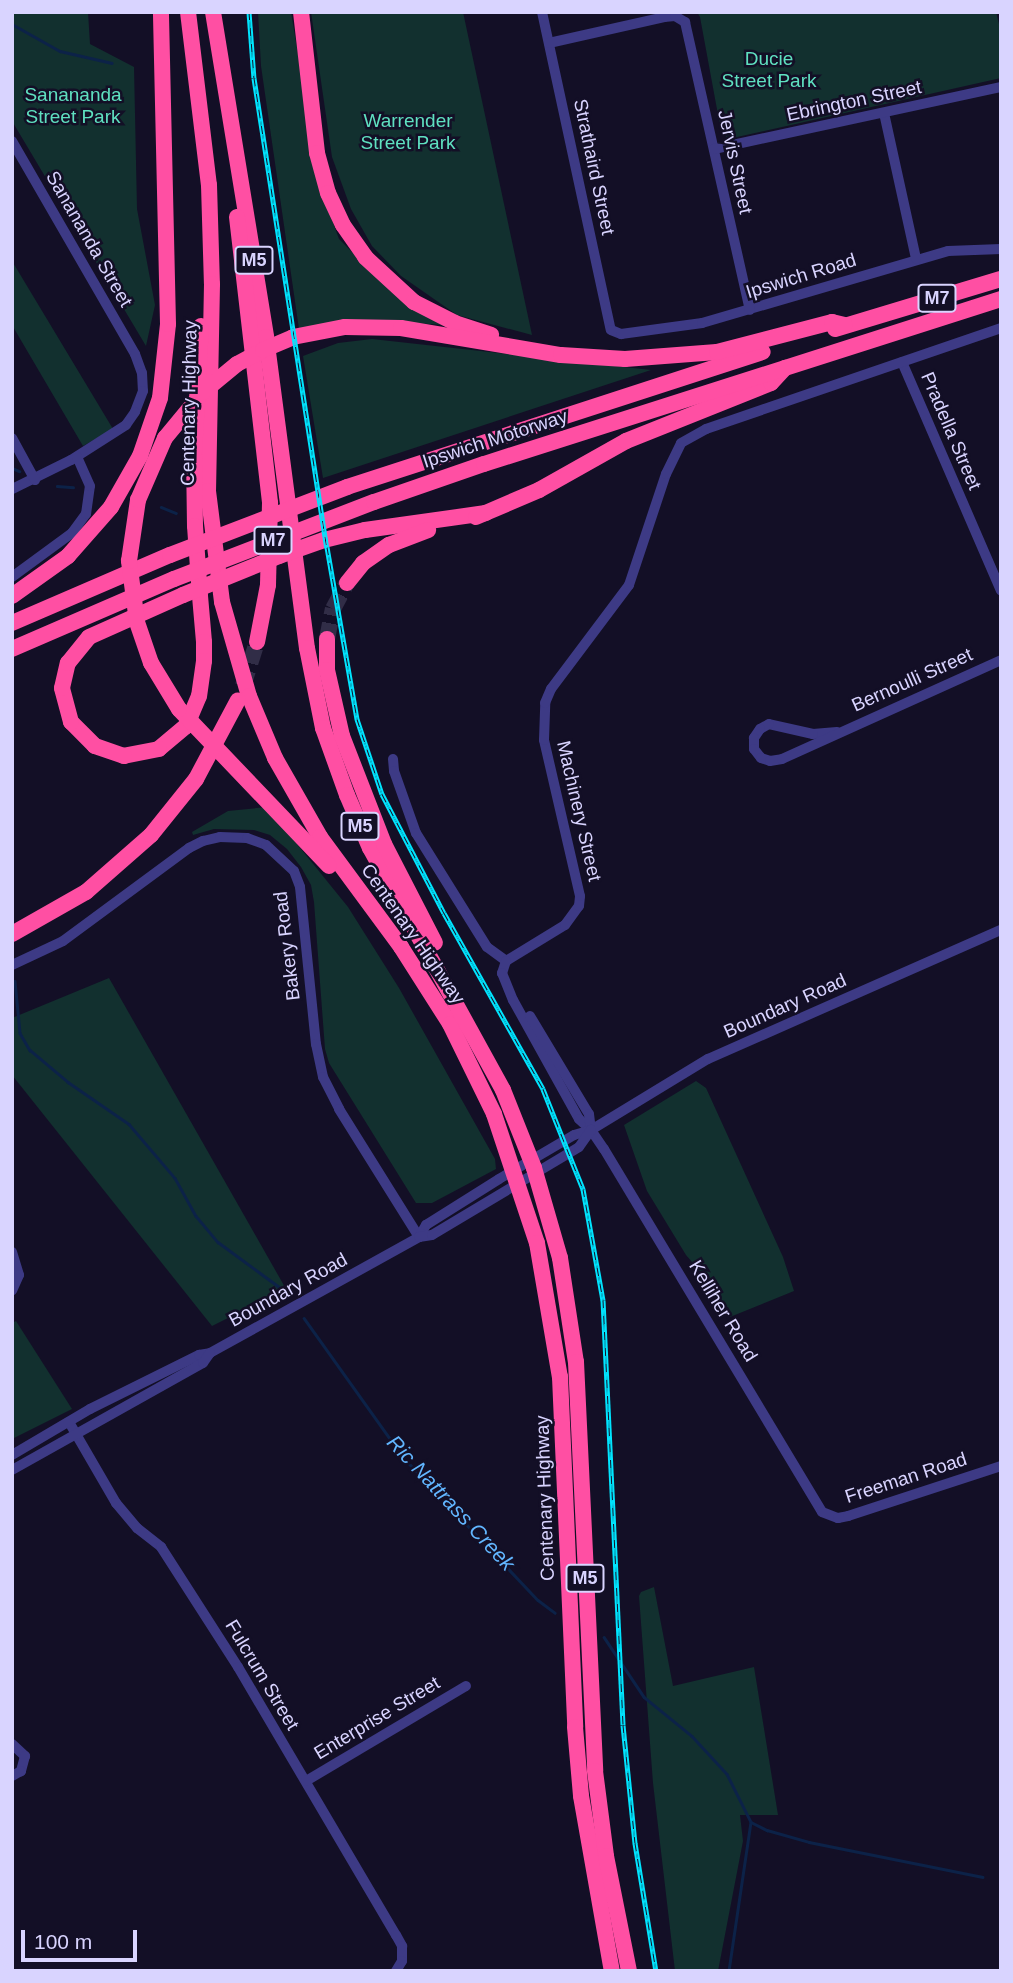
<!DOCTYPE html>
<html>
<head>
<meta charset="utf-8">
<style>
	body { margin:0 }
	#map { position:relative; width:1013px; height:1983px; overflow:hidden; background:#130f26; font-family:Helvetica,sans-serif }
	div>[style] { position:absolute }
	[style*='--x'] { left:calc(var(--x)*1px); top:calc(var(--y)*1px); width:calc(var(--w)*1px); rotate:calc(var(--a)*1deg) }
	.green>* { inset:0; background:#12302f }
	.stream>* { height:2.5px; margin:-1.25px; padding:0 1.25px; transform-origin:1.25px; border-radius:1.25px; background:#0c2248 }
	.highway-tunnel>* { height:16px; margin-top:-8px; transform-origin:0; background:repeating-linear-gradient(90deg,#312d47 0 16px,transparent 0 24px) }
	.minor>* { height:10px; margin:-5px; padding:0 5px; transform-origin:5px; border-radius:5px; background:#3d3a85 }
	.highway>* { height:16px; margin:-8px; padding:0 8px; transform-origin:8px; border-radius:8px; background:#ff4fa3 }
	.rail>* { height:5px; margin-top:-2.5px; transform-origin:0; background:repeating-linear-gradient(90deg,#130f26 0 8px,#00e5ff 0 16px); box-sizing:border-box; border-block:2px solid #00e5ff }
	span { translate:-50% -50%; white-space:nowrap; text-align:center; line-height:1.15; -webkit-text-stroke:5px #130f26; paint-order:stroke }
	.shield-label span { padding:2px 5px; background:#130f26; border:2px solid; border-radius:5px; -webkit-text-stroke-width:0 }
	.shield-label { font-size:18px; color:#d9d4ff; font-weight:700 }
	.park-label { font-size:19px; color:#5fe0c0 }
	.street-label { font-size:19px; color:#d9d4ff }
	.water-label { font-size:21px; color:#62b6ff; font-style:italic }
	.frame { position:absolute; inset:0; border:14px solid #d9d4ff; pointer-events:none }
	.scale { position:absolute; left:21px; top:1930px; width:116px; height:32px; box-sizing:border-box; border:4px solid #d9d4ff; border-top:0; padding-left:9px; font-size:21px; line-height:24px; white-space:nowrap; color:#d9d4ff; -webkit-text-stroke:5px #130f26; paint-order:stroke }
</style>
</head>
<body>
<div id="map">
	<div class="green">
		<div style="clip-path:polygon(12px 12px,88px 12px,90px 44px,134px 67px,137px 209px,155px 305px,146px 346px,12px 121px)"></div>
		<div style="clip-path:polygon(258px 12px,291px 12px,320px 187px,339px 239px,379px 279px,443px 325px,386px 321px,299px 329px,261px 66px)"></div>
		<div style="clip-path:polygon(311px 12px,463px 12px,532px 335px,457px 315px,401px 276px,372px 246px,351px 209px,332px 157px)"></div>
		<div style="clip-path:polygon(697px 12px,996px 12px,1001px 32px,1001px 78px,728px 139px,721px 131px,700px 17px)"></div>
		<div style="clip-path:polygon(12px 261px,113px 429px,83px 446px,12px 325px)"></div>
		<div style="clip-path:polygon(372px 339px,651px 370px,323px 478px,303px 356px,338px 343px)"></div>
		<div style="clip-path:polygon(267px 807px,348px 907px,399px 988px,495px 1159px,496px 1169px,432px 1203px,416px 1203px,329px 1063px,325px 1049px,314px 902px,311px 885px,301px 867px,287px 849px,270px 835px,254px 830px,214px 829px,193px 835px,192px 832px,228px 811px)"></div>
		<div style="clip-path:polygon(109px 978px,286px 1289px,212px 1326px,12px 1075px,12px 1018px)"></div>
		<div style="clip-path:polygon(696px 1081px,706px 1088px,783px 1257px,794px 1291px,730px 1317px,704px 1276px,686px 1255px,647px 1191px,624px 1125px)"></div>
		<div style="clip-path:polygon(16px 1321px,72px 1409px,12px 1439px,12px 1323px)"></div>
		<div style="clip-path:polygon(654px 1587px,673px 1686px,754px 1667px,778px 1815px,740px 1815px,743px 1841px,718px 1971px,675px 1971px,653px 1783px,639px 1596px,641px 1592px)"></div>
	</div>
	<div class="stream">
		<div style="--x:12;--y:24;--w:55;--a:29.4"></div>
		<div style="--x:60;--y:51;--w:53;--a:13"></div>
		<div style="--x:12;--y:468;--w:8;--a:23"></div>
		<div style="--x:57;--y:486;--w:16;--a:4"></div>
		<div style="--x:161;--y:507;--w:16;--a:22"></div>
		<div style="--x:15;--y:981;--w:52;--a:84.5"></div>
		<div style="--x:20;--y:1033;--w:20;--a:60"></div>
		<div style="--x:30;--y:1050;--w:50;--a:40.1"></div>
		<div style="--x:68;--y:1082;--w:74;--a:34.5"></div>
		<div style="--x:129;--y:1124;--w:71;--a:49.6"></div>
		<div style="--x:175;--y:1178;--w:43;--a:61.1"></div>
		<div style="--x:196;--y:1216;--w:34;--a:50"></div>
		<div style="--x:218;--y:1242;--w:84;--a:36.3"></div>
		<div style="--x:304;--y:1318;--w:172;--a:54.5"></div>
		<div style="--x:404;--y:1458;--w:195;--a:46.7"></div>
		<div style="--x:538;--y:1600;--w:21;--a:37"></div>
		<div style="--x:604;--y:1637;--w:72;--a:56.3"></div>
		<div style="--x:644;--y:1697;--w:62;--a:39.1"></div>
		<div style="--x:692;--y:1736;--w:52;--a:47.4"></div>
		<div style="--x:727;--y:1774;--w:54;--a:63.4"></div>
		<div style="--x:751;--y:1822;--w:151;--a:98.4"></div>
		<div style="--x:751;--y:1822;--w:18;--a:27"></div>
		<div style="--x:767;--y:1830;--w:44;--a:15.9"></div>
		<div style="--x:809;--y:1842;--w:177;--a:11.4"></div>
	</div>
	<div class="highway-tunnel">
		<div style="--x:327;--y:639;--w:31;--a:-79"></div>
		<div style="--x:333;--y:609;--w:30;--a:-62"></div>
		<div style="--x:243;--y:686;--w:46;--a:-72.3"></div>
	</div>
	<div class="minor">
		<div style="--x:542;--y:12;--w:325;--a:77.8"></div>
		<div style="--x:611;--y:330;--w:11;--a:22"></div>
		<div style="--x:621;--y:334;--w:82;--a:-7.7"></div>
		<div style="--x:702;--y:323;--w:256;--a:-16.3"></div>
		<div style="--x:948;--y:251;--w:53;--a:-2.2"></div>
		<div style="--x:549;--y:43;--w:118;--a:-12.7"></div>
		<div style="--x:664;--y:17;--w:11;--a:-5"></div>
		<div style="--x:675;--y:16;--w:12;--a:31"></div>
		<div style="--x:685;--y:22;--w:295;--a:77.3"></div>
		<div style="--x:884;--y:113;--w:149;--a:77.6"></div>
		<div style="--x:12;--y:141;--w:246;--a:60"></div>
		<div style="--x:135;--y:354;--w:20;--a:70"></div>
		<div style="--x:142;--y:373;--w:18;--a:87"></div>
		<div style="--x:143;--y:391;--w:22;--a:111"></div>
		<div style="--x:135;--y:412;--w:16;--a:125"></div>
		<div style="--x:126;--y:425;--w:65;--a:147.5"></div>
		<div style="--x:71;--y:460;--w:66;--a:153.8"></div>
		<div style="--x:714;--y:149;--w:294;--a:-12.2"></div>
		<div style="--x:902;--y:362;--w:249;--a:66.6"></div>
		<div style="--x:12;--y:438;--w:48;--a:61.3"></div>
		<div style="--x:12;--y:577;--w:74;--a:-36.3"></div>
		<div style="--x:72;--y:533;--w:24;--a:-54"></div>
		<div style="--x:86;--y:514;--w:28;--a:-82"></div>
		<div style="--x:90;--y:486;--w:32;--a:-114"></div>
		<div style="--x:837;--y:732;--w:24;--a:175"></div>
		<div style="--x:813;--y:734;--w:45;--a:-167.2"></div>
		<div style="--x:769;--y:724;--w:10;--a:151"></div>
		<div style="--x:760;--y:729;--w:11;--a:124"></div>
		<div style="--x:754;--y:738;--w:11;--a:90"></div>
		<div style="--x:754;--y:749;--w:11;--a:52"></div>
		<div style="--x:761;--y:758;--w:9;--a:18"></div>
		<div style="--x:770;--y:761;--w:12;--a:-9"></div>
		<div style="--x:782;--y:759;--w:240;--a:-24.3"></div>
		<div style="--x:393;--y:759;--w:12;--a:85"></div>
		<div style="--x:394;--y:771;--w:66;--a:70.5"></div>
		<div style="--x:416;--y:833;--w:134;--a:58.1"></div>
		<div style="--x:487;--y:947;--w:24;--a:36"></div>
		<div style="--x:506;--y:961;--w:69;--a:-31.4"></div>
		<div style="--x:565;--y:925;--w:24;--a:-54"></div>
		<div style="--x:579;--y:906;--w:10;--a:-84"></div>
		<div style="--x:580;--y:896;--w:160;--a:-103"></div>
		<div style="--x:544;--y:740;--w:37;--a:-88"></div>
		<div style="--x:545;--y:703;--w:15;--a:-67"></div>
		<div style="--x:551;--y:689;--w:130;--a:-53.1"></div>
		<div style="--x:629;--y:585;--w:117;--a:-71.6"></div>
		<div style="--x:666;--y:474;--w:34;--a:-64"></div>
		<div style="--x:681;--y:443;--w:29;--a:-29"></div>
		<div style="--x:706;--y:429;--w:312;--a:-18.9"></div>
		<div style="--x:506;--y:961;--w:13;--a:108"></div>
		<div style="--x:502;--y:973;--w:29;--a:68"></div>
		<div style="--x:513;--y:1000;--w:136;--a:61"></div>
		<div style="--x:579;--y:1119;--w:16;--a:43"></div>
		<div style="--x:591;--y:1130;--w:23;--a:56"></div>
		<div style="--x:604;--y:1149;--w:423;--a:59"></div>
		<div style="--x:822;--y:1512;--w:17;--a:21"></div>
		<div style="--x:838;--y:1518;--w:10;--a:-11"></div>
		<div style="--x:848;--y:1516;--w:161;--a:-18.1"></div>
		<div style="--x:12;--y:965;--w:56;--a:-25.2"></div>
		<div style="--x:63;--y:941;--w:157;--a:-36.4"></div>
		<div style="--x:189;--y:848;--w:16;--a:-27"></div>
		<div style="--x:203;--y:841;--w:17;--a:-13"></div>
		<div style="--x:220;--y:837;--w:27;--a:2"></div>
		<div style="--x:247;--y:838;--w:20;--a:20"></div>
		<div style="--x:266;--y:845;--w:38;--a:43"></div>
		<div style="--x:294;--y:871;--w:17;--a:69"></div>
		<div style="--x:300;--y:887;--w:158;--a:84.2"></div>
		<div style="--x:316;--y:1044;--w:34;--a:78"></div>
		<div style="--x:323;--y:1077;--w:36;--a:63"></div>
		<div style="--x:339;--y:1109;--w:151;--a:58"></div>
		<div style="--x:530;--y:1016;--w:114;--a:59"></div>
		<div style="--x:589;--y:1114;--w:16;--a:83"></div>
		<div style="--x:419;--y:1237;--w:14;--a:-60"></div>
		<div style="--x:426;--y:1225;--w:86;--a:-32.2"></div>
		<div style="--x:499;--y:1179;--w:87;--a:-30.4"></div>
		<div style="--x:574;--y:1135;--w:18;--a:-16"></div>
		<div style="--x:591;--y:1130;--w:137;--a:-31.3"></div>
		<div style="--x:708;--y:1059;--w:320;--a:-23.8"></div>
		<div style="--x:12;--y:1252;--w:24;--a:73"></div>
		<div style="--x:19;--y:1275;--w:17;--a:114"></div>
		<div style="--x:69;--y:1422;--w:94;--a:59.9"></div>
		<div style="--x:116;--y:1503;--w:33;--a:50"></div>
		<div style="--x:137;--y:1528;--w:31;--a:38"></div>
		<div style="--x:161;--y:1547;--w:143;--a:57.3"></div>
		<div style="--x:238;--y:1667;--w:311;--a:59.5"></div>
		<div style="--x:396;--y:1935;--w:13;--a:61"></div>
		<div style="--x:402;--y:1946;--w:15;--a:90"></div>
		<div style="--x:402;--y:1961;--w:12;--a:121"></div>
		<div style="--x:12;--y:1455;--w:91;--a:-30.5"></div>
		<div style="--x:90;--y:1409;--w:122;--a:-26.4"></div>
		<div style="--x:199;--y:1355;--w:11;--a:-10"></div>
		<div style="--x:210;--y:1353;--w:239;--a:-29"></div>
		<div style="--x:419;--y:1237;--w:13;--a:-9"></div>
		<div style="--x:432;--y:1235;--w:171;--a:-30.9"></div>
		<div style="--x:579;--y:1147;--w:21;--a:-55"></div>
		<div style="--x:12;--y:1470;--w:219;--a:-29.3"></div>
		<div style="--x:203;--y:1363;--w:12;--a:-55"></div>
		<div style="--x:12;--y:1744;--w:18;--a:43"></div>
		<div style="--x:25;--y:1756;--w:16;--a:105"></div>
		<div style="--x:21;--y:1771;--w:10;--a:151"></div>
		<div style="--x:306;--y:1781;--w:186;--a:-30.7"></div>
	</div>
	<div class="highway">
		<div style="--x:188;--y:12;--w:174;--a:83.1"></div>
		<div style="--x:209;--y:185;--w:99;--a:88.3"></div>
		<div style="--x:212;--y:284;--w:207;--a:91.1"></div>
		<div style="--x:208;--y:491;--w:112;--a:82.8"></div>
		<div style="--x:222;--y:602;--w:98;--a:74"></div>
		<div style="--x:249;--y:696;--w:67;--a:67.2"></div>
		<div style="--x:275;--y:758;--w:91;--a:60.3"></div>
		<div style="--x:320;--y:837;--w:137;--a:53.6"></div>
		<div style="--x:401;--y:947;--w:91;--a:57.5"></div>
		<div style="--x:450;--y:1024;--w:100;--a:63.9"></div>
		<div style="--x:494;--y:1114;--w:136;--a:71.6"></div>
		<div style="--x:537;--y:1243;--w:136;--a:80.3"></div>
		<div style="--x:560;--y:1377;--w:350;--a:87.5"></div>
		<div style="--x:575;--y:1727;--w:69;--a:85"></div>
		<div style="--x:581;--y:1796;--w:178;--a:80"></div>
		<div style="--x:213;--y:12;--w:329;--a:80.7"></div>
		<div style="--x:266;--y:337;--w:314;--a:82.5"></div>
		<div style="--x:307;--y:648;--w:82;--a:78.7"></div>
		<div style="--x:323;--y:728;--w:71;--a:70.3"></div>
		<div style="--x:347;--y:795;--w:58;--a:66.5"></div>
		<div style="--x:370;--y:848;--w:276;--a:61.2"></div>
		<div style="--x:503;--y:1090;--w:84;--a:68.3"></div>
		<div style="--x:534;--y:1168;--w:94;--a:73.9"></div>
		<div style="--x:560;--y:1258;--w:105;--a:81.3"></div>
		<div style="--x:576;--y:1362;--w:409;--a:87.3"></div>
		<div style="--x:595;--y:1771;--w:86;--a:82.6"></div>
		<div style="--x:606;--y:1856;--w:117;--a:78.7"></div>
		<div style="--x:301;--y:12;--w:142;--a:83.5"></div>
		<div style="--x:317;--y:153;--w:41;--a:74.6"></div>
		<div style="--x:328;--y:193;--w:35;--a:65"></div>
		<div style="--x:343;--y:225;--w:39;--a:55"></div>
		<div style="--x:365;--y:257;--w:67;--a:42.6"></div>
		<div style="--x:414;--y:302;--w:46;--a:27.1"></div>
		<div style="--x:455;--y:323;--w:38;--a:18"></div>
		<div style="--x:237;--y:217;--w:288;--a:83.4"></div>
		<div style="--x:270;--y:503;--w:82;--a:91.4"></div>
		<div style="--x:268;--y:585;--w:58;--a:100.9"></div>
		<div style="--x:201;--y:326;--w:129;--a:93.1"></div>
		<div style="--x:194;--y:455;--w:71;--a:89.2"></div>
		<div style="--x:195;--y:526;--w:70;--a:85.9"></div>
		<div style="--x:200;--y:596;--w:46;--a:85"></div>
		<div style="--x:204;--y:642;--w:19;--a:90"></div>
		<div style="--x:204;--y:661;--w:35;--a:98"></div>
		<div style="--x:199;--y:696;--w:33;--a:113"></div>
		<div style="--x:186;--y:726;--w:35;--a:140"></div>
		<div style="--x:159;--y:749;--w:36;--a:169"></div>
		<div style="--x:124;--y:756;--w:31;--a:-161"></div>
		<div style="--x:95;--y:746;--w:34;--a:-135"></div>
		<div style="--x:71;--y:722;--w:35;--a:-105"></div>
		<div style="--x:62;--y:688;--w:26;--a:-77"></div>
		<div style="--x:68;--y:663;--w:33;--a:-51"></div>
		<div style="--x:89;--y:637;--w:103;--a:-24.1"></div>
		<div style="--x:183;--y:595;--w:104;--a:-22.1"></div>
		<div style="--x:279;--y:556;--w:48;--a:-19.6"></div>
		<div style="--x:324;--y:540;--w:42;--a:-13.7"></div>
		<div style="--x:365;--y:530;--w:122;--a:-8"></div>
		<div style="--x:835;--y:329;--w:173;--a:-16.8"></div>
		<div style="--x:476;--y:517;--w:69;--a:-23.2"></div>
		<div style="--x:539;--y:490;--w:100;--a:-29.4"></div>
		<div style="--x:626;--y:441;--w:156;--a:-21.8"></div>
		<div style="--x:771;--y:383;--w:21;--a:-47"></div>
		<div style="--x:347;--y:583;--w:26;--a:-51"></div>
		<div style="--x:363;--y:563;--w:32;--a:-35"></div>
		<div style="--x:389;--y:545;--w:42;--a:-21"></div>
		<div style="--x:12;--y:596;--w:69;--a:-35.5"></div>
		<div style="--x:68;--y:556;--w:65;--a:-48.7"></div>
		<div style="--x:111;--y:507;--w:59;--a:-60.4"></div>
		<div style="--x:140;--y:456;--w:61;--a:-71"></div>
		<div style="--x:160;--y:398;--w:74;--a:-83.8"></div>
		<div style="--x:168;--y:324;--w:312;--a:-91.3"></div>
		<div style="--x:12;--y:623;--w:172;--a:-23.3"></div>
		<div style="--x:170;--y:555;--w:190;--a:-21"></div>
		<div style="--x:347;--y:487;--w:437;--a:-18"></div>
		<div style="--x:327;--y:639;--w:31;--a:90"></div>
		<div style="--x:327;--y:670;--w:68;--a:77.2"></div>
		<div style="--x:342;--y:736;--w:116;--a:68.7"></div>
		<div style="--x:384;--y:844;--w:111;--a:62.7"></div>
		<div style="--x:12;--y:649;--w:176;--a:-23.4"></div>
		<div style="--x:174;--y:579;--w:214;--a:-21.1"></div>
		<div style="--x:374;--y:502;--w:116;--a:-19.1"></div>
		<div style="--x:484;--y:464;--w:543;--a:-17.7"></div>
		<div style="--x:329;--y:866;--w:217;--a:-133.7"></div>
		<div style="--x:179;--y:709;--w:54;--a:-121.3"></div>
		<div style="--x:151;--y:663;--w:43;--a:-108.9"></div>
		<div style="--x:137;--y:622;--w:62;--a:-97.5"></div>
		<div style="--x:129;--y:561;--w:62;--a:-81.6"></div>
		<div style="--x:138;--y:500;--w:68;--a:-66.5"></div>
		<div style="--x:165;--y:438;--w:60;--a:-50.4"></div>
		<div style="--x:203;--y:392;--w:44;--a:-39.5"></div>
		<div style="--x:237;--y:364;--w:30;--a:-28"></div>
		<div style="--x:263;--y:350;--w:33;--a:-23"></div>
		<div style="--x:293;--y:337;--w:53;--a:-10.9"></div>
		<div style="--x:345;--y:327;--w:56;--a:1"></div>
		<div style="--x:401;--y:328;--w:162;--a:9.6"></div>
		<div style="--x:561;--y:355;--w:64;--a:3.6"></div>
		<div style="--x:625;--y:359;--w:92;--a:-4.4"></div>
		<div style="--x:717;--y:352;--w:119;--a:-14.6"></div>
		<div style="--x:832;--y:322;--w:13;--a:13"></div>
		<div style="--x:12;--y:934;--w:85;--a:-29.6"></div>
		<div style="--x:86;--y:892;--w:86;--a:-41.2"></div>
		<div style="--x:151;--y:835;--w:72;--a:-51.2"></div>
		<div style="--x:196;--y:779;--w:89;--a:-62"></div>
	</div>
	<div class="rail">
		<div style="--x:249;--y:12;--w:66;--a:85.7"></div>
		<div style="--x:254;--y:78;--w:475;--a:81.2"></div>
		<div style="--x:327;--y:547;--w:175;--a:80.1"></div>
		<div style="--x:357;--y:719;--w:79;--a:71.6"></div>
		<div style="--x:382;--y:794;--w:134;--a:62.5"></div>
		<div style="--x:444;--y:913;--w:202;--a:60.6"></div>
		<div style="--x:543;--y:1089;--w:108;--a:68.2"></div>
		<div style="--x:583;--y:1189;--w:113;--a:79.8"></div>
		<div style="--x:603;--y:1300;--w:425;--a:87.3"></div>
		<div style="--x:623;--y:1725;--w:119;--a:84.2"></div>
		<div style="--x:635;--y:1843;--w:130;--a:80.7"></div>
	</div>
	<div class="shield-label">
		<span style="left:254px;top:260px">M5</span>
		<span style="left:937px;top:298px">M7</span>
		<span style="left:273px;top:540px">M7</span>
		<span style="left:360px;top:826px">M5</span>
		<span style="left:585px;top:1578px">M5</span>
	</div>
	<div class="park-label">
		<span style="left:769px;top:70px">Ducie<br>Street Park</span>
		<span style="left:73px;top:106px">Sanananda<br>Street Park</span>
		<span style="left:408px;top:132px">Warrender<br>Street Park</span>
	</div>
	<div class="street-label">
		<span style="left:854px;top:101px;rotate:-12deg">Ebrington Street</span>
		<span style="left:735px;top:162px;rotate:78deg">Jervis Street</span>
		<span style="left:594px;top:167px;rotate:78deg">Strathaird Street</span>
		<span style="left:89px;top:239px;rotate:60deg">Sanananda Street</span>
		<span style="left:801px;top:276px;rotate:-17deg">Ipswich Road</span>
		<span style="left:189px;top:403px;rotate:-89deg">Centenary Highway</span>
		<span style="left:951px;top:431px;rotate:67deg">Pradella Street</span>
		<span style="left:495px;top:439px;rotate:-18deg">Ipswich Motorway</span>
		<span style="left:912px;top:680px;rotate:-24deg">Bernoulli Street</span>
		<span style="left:579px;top:811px;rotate:77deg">Machinery Street</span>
		<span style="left:413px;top:934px;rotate:55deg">Centenary Highway</span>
		<span style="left:287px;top:946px;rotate:-97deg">Bakery Road</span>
		<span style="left:785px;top:1006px;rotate:-24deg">Boundary Road</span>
		<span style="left:288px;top:1290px;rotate:-29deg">Boundary Road</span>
		<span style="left:723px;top:1311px;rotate:59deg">Kelliher Road</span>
		<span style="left:906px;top:1478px;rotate:-18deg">Freeman Road</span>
		<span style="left:545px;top:1498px;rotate:-92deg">Centenary Highway</span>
		<span style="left:262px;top:1675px;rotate:59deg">Fulcrum Street</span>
		<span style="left:377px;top:1718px;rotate:-31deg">Enterprise Street</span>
	</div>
	<div class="water-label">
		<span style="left:451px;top:1503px;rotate:47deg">Ric Nattrass Creek</span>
	</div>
	<div class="frame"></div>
	<div class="scale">100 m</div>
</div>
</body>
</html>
